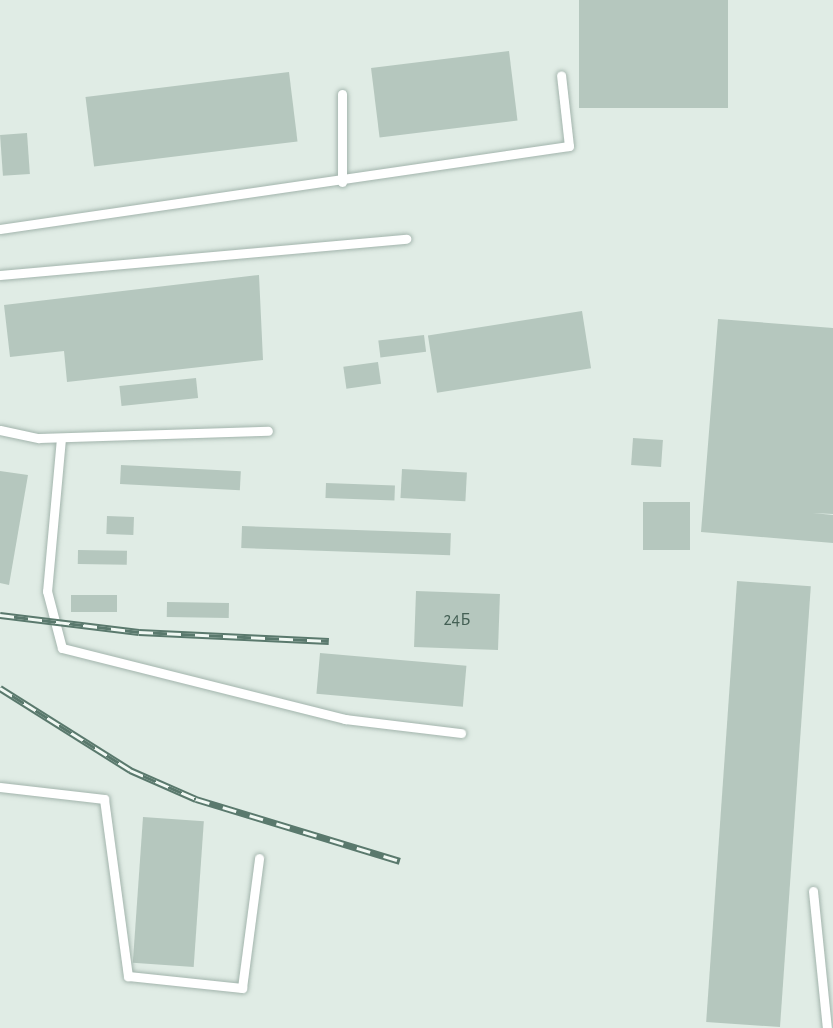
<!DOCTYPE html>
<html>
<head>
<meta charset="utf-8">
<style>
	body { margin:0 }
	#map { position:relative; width:833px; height:1028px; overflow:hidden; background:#e0ece5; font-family:"Alegreya Sans",sans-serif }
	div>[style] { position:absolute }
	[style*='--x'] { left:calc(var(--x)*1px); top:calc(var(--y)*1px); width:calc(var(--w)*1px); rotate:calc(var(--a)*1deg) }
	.building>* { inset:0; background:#b5c7be; transform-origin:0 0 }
	.roads { filter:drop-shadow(0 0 2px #a2b4ac) drop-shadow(0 0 2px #a2b4ac) }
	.service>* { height:9px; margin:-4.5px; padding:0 4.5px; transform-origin:4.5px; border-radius:4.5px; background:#fff }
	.rail>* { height:7px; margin-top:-3.5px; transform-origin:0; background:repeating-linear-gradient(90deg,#f0f8f3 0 14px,#5a796d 0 28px); box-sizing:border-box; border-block:2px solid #5a796d }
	span { translate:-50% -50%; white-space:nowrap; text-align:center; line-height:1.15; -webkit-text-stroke:6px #f0f8f3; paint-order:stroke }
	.number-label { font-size:18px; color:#446055 }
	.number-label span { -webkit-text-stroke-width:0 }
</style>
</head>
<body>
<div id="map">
	<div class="building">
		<div style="left:579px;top:0;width:149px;height:108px"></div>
		<div style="left:509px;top:51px;width:70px;height:139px;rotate:83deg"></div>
		<div style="left:289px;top:72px;width:70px;height:205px;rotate:83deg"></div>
		<div style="left:27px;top:133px;width:41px;height:27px;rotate:86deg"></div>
		<div style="clip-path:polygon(259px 275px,263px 360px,67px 382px,64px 351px,10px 357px,4px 305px)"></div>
		<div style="left:582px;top:311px;width:58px;height:156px;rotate:81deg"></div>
		<div style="clip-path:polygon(718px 319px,833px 328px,833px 514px,813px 513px,833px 515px,833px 543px,701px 532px)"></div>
		<div style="left:424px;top:335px;width:17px;height:46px;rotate:83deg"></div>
		<div style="left:378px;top:362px;width:22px;height:35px;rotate:82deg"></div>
		<div style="left:196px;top:378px;width:20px;height:77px;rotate:84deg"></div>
		<div style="left:633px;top:438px;width:30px;height:27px;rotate:4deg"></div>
		<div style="left:121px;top:465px;width:120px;height:19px;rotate:3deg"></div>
		<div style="left:402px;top:469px;width:65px;height:29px;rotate:3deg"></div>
		<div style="clip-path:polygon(0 471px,28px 475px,9px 585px,0 583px)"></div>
		<div style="left:326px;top:483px;width:69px;height:15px;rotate:2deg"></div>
		<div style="left:643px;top:502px;width:47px;height:48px"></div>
		<div style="left:107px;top:516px;width:27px;height:18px;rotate:2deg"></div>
		<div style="left:242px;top:526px;width:209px;height:22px;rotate:2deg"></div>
		<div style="left:78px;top:550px;width:49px;height:14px;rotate:1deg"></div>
		<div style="left:737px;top:581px;width:74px;height:442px;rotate:4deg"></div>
		<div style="left:416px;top:591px;width:84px;height:56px;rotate:2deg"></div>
		<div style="left:71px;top:595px;width:46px;height:17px"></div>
		<div style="left:167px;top:602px;width:62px;height:15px;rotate:1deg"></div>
		<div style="left:320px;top:653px;width:147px;height:41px;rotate:5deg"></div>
		<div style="left:143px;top:817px;width:61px;height:146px;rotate:4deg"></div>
	</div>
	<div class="roads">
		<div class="service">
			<div style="--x:342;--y:94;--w:88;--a:90"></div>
			<div style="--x:0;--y:229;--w:575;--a:-8.3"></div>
			<div style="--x:569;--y:146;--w:71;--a:-96.4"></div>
			<div style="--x:0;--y:275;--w:408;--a:-5.1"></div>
			<div style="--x:0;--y:430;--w:40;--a:12"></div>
			<div style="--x:39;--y:438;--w:229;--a:-1.8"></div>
			<div style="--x:61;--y:438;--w:154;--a:95.2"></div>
			<div style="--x:47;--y:591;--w:59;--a:75.3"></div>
			<div style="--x:62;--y:648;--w:292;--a:14.1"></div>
			<div style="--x:345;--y:719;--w:117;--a:6.9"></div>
			<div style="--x:0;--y:787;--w:105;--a:6.6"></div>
			<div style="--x:104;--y:799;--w:179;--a:82.3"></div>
			<div style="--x:128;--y:976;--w:115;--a:6"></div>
			<div style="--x:242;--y:988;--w:131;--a:-82.5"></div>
			<div style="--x:813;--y:891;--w:138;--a:84.2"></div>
		</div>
	</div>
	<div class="rail">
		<div style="--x:0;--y:615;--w:140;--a:7"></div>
		<div style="--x:139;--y:632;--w:190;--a:2.7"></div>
		<div style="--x:0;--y:688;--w:154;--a:32.2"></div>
		<div style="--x:130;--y:770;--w:72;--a:23.7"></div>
		<div style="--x:196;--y:799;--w:213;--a:16.9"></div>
	</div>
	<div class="number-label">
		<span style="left:457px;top:620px">24Б</span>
	</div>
</div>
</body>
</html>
